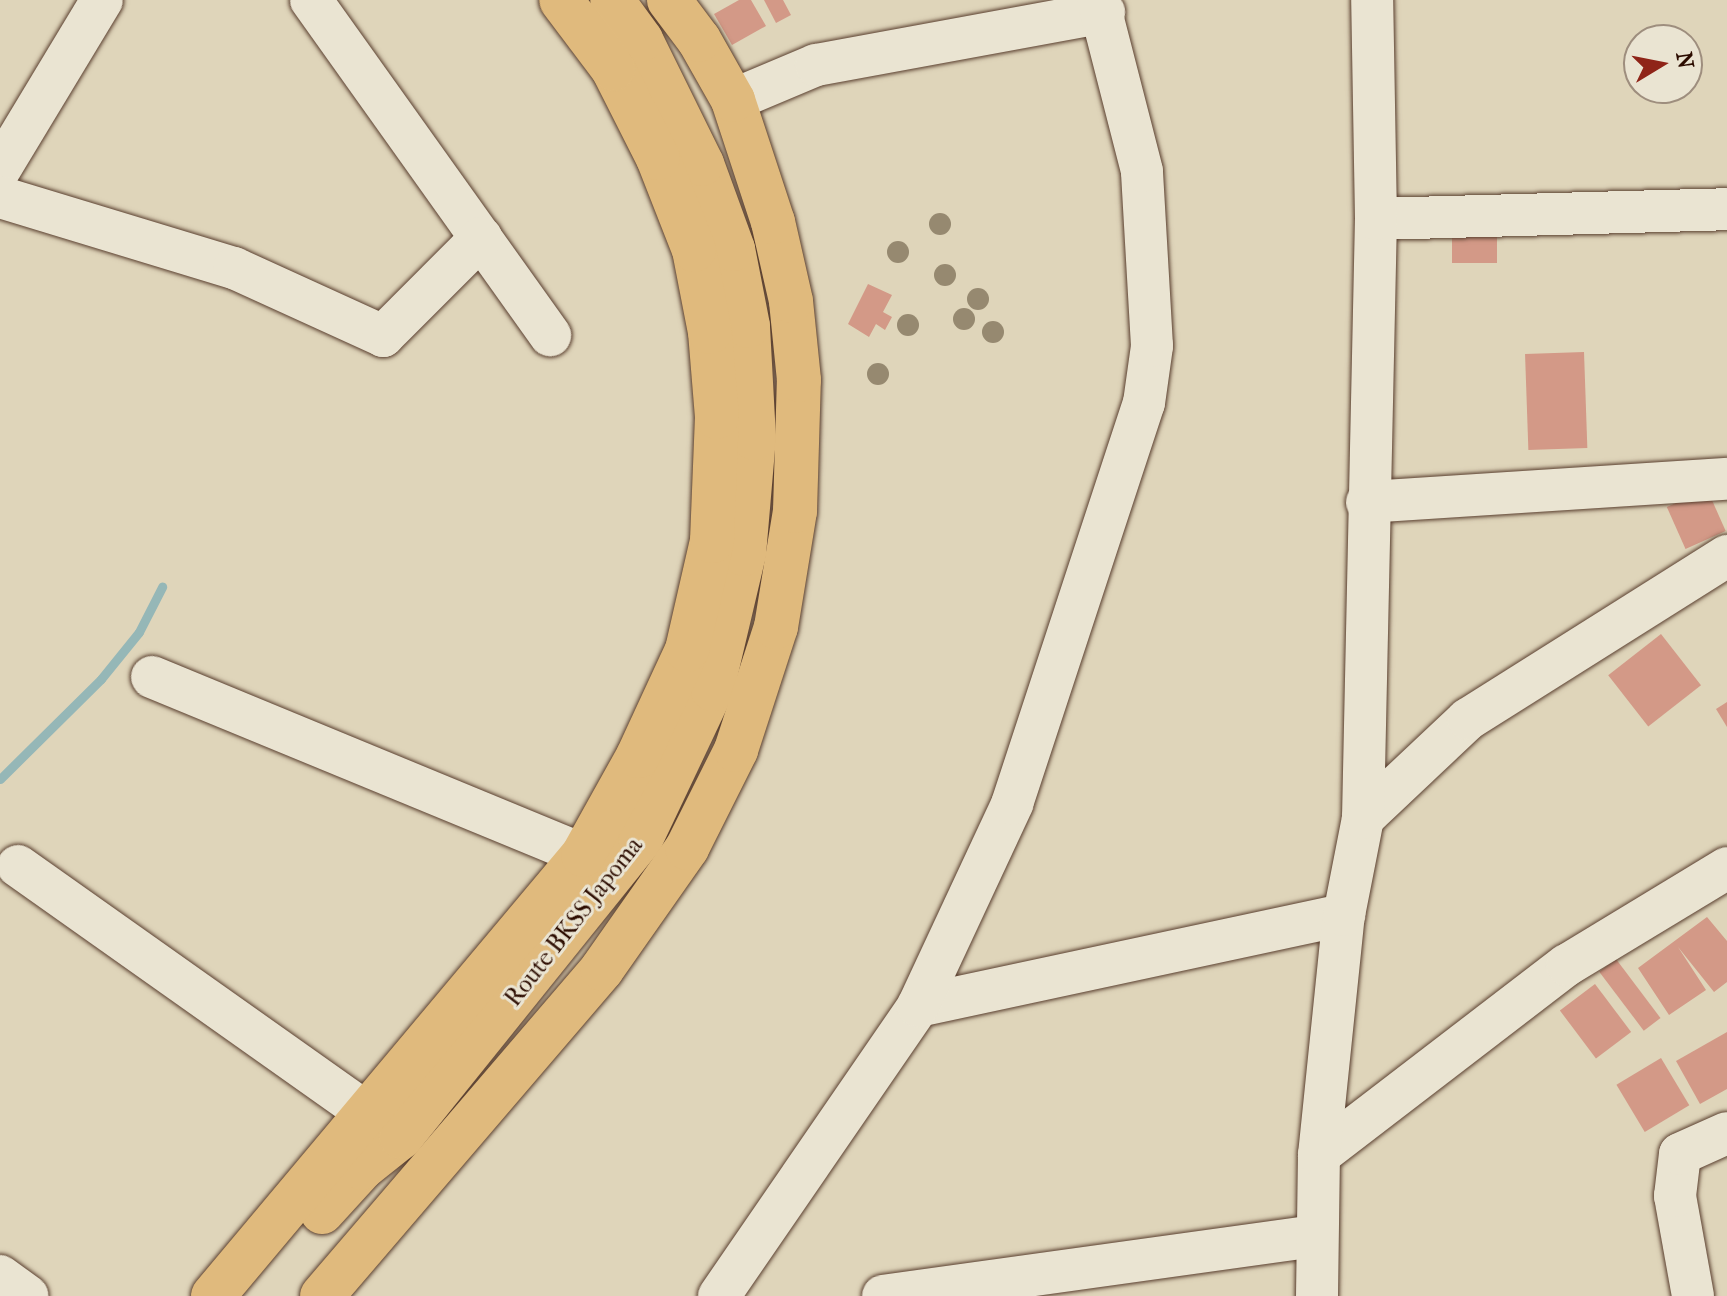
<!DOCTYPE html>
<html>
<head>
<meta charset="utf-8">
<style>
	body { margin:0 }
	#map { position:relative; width:1727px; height:1296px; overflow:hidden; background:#dfd5ba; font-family:"IM FELL French Canon",serif }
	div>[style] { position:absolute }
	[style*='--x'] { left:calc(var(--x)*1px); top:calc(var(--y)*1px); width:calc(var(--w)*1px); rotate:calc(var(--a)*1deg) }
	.stream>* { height:9px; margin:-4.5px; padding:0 4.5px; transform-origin:4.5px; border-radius:4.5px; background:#95b7b7 }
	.building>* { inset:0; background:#d39987; transform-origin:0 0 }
	.roads { filter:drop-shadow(0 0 2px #593e2e) drop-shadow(0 0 2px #593e2e) }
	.minor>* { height:42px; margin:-21px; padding:0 21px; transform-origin:21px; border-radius:21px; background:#eae4d2 }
	.major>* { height:44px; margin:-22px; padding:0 22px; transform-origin:22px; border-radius:22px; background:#e0ba7d }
	.trees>* { width:22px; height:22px; margin:-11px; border-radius:50%; background:#968970 }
	span { translate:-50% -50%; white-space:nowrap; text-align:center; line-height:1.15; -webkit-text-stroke:6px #eae4d2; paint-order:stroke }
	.street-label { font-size:24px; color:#2c0c00 }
	.north { position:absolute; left:1623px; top:24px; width:80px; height:80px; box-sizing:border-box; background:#eae4d2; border:2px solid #9e8e7e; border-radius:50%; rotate:80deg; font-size:22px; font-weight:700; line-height:32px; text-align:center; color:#2c0c00 }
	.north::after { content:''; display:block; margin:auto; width:28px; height:36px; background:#8f2418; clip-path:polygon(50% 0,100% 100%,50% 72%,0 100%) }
</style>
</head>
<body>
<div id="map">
	<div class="stream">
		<div style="--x:0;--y:779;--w:142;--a:-44.7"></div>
		<div style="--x:101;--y:679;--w:60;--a:-51"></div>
		<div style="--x:139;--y:632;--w:51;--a:-62.9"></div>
	</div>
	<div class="building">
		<div style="clip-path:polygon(739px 0,751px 0,766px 26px,732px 45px,714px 14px)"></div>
		<div style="clip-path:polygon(764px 0,783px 0,791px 15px,776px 23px)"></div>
		<div style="left:1452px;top:227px;width:45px;height:36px"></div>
		<div style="clip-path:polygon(868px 284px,892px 295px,883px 312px,892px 317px,885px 330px,876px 324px,869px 337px,848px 324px)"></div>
		<div style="left:1584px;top:352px;width:96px;height:59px;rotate:88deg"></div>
		<div style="left:1707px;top:489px;width:46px;height:44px;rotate:66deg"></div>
		<div style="left:1661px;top:634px;width:65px;height:67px;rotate:52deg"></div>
		<div style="clip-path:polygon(1727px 702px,1727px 727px,1716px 709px)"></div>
		<div style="clip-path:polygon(1707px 917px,1727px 941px,1727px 982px,1714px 992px,1678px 947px,1706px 990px,1669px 1015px,1638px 968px)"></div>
		<div style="left:1616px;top:959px;width:74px;height:21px;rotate:53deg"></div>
		<div style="left:1595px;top:984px;width:60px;height:44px;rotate:53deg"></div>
		<div style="clip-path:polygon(1727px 1032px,1727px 1089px,1700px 1104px,1676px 1061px)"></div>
		<div style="left:1661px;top:1058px;width:55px;height:52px;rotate:59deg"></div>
	</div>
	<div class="roads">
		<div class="minor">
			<div style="--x:311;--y:0;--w:412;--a:54.5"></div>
			<div style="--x:733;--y:100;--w:90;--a:-22.9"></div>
			<div style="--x:816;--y:65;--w:293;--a:-10.4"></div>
			<div style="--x:0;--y:169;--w:197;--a:-58.9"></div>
			<div style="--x:0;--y:197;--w:245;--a:16.9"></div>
			<div style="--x:234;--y:268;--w:164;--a:24.5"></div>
			<div style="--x:383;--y:336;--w:139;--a:-45"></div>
			<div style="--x:1376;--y:219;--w:351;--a:-1.6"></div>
			<div style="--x:1367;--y:502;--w:361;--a:-3.7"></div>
			<div style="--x:152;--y:677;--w:466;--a:22.4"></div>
			<div style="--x:1363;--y:818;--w:144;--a:-43.3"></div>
			<div style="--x:1468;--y:719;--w:306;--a:-32.2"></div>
			<div style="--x:18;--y:866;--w:428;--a:35.3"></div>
			<div style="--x:918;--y:1006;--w:436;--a:-12.1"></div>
			<div style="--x:1319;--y:1155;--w:312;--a:-37.5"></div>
			<div style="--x:1567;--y:965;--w:187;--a:-31.2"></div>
			<div style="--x:0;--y:1276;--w:34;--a:36"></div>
			<div style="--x:719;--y:1296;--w:352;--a:-55.5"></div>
			<div style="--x:918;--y:1006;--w:223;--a:-65"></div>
			<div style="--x:1012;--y:804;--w:422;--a:-71.8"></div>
			<div style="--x:1144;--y:403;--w:58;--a:-82"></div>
			<div style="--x:1152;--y:346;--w:175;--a:-93.3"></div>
			<div style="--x:1142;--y:171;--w:177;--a:-104.4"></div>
			<div style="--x:883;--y:1296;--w:437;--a:-7.9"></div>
			<div style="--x:1317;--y:1296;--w:141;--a:-89.2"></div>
			<div style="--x:1319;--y:1155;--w:241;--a:-84.1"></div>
			<div style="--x:1344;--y:915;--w:99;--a:-78.9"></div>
			<div style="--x:1363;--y:818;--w:599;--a:-88.76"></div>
			<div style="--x:1376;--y:219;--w:219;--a:-91"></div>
			<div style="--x:1693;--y:1296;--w:102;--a:-100.2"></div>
			<div style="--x:1675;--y:1196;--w:42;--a:-83.2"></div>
			<div style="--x:1680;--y:1154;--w:51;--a:-24.1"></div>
		</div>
		<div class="major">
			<div style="--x:322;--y:1212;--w:59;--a:-47.7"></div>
			<div style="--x:362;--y:1168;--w:50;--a:-38.5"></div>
			<div style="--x:401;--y:1137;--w:383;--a:-51.2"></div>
			<div style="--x:641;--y:839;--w:166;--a:-64.7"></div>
			<div style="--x:712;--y:689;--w:139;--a:-76.7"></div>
			<div style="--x:744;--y:554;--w:116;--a:-85.1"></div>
			<div style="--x:754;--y:438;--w:112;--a:-93.1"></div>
			<div style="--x:748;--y:326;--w:78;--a:-101"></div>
			<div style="--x:733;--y:249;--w:90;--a:-110"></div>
			<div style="--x:702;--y:164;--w:138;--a:-116.2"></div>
			<div style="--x:641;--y:40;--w:49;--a:-125.9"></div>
			<div style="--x:213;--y:1296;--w:576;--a:-50"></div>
			<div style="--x:583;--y:855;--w:113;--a:-60.9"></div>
			<div style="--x:638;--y:756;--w:117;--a:-65.2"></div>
			<div style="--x:687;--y:650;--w:112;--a:-77.1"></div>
			<div style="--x:712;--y:541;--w:124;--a:-87.7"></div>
			<div style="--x:717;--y:417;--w:85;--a:-94.7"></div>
			<div style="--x:710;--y:332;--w:84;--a:-101"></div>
			<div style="--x:694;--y:250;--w:99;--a:-111.4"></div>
			<div style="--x:658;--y:158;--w:100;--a:-116.8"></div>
			<div style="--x:613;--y:69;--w:86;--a:-127"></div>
			<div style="--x:322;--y:1296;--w:430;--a:-49.4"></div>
			<div style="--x:602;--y:969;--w:148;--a:-54.9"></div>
			<div style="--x:687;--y:848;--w:110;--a:-63.4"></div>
			<div style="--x:736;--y:750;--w:129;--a:-72"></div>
			<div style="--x:776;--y:627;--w:118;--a:-80.7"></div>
			<div style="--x:795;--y:511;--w:131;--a:-88.3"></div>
			<div style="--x:799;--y:380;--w:79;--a:-95.8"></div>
			<div style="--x:791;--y:301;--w:81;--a:-102.8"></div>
			<div style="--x:773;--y:222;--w:128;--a:-108.2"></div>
			<div style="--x:733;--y:100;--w:69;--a:-119.5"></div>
			<div style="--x:699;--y:40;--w:50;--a:-126.9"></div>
		</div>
	</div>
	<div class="trees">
		<div style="left:940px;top:224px"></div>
		<div style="left:898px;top:252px"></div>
		<div style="left:945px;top:275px"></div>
		<div style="left:978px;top:299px"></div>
		<div style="left:964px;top:319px"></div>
		<div style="left:908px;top:325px"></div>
		<div style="left:993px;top:332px"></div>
		<div style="left:878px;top:374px"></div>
	</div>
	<div class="street-label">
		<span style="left:574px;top:922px;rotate:-52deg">Route BKSS Japoma</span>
	</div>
	<div class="north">N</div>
</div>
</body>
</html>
